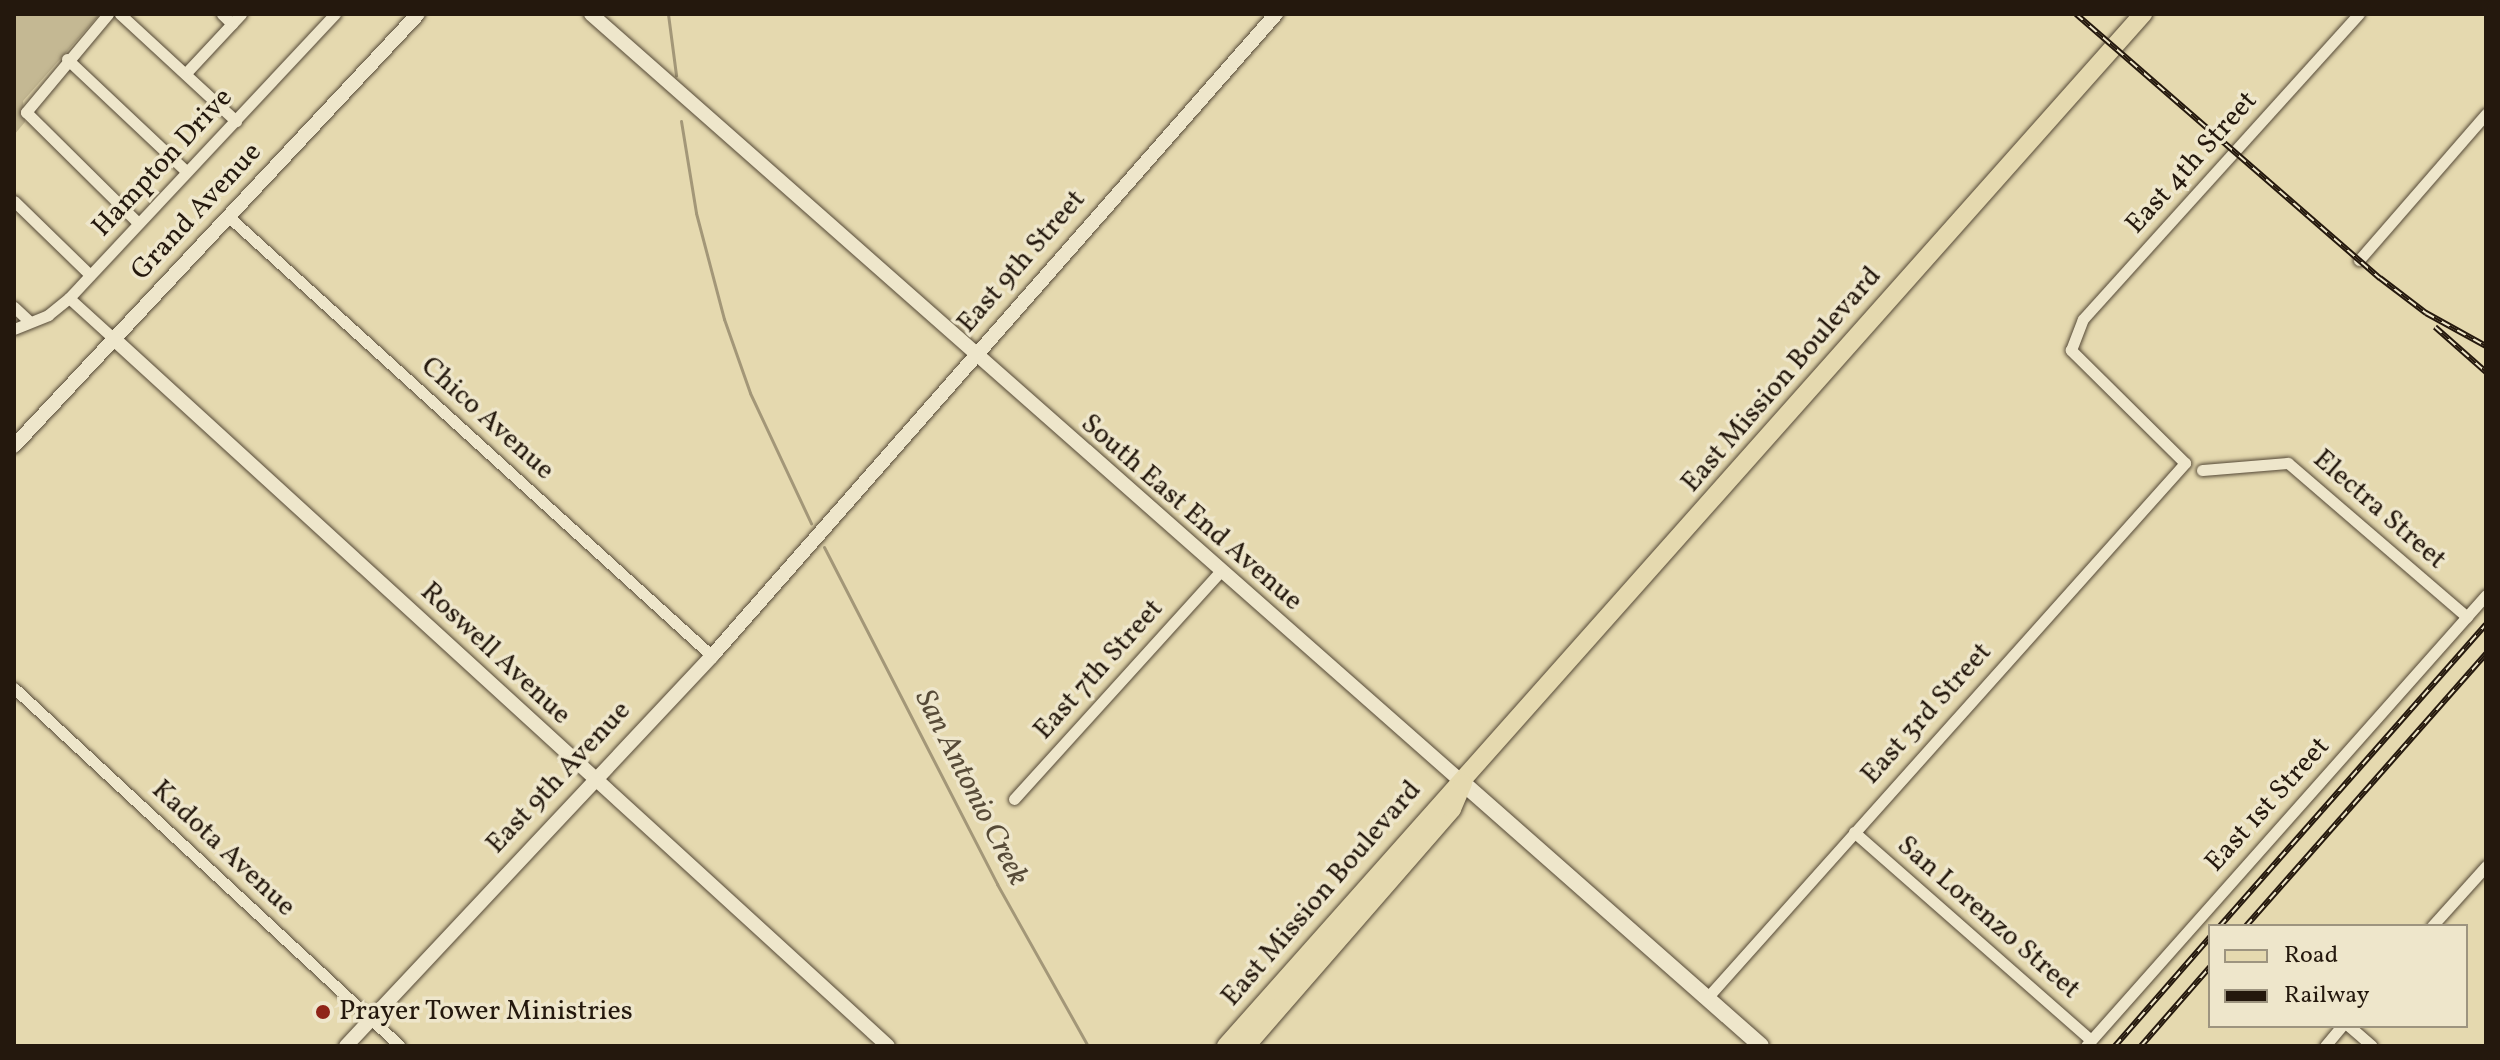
<!DOCTYPE html>
<html>
<head>
<meta charset="utf-8">
<style>
	body { margin:0 }
	#map { position:relative; width:2500px; height:1060px; overflow:hidden; background:#e5d9af; font-family:Vollkorn,serif }
	div>[style] { position:absolute }
	[style*='--x'] { left:calc(var(--x)*1px); top:calc(var(--y)*1px); width:calc(var(--w)*1px); rotate:calc(var(--a)*1deg) }
	.green>* { inset:0; background:#c4b893 }
	.stream>* { height:3px; margin:-1.5px; padding:0 1.5px; transform-origin:1.5px; border-radius:1.5px; background:#a39778 }
	.roads { filter:drop-shadow(0 0 2px #544836) drop-shadow(0 0 2px #544836) }
	.minor>* { height:11px; margin:-5.5px; padding:0 5.5px; transform-origin:5.5px; border-radius:5.5px; background:#eee6cb }
	.tertiary>* { height:14px; margin:-7px; padding:0 7px; transform-origin:7px; border-radius:7px; background:#eee6cb }
	.secondary>* { height:16px; margin:-8px; padding:0 8px; transform-origin:8px; border-radius:8px; background:#eee6cb }
	.primary>* { height:18px; margin:-9px; padding:0 9px; transform-origin:9px; border-radius:9px; background:#e5d9af }
	.rail>* { height:6px; margin-top:-3px; transform-origin:0; background:repeating-linear-gradient(90deg,#eee6cb 0 9px,#24180d 0 18px); box-sizing:border-box; border-block:2px solid #24180d }
	.dots>* { width:22px; height:22px; translate:-50% -50%; box-sizing:border-box; border:4px solid #eee6cb; border-radius:50% }
	span { translate:-50% -50%; white-space:nowrap; text-align:center; line-height:1.15; -webkit-text-stroke:7px #eee6cb; paint-order:stroke }
	.street-label { font-size:28px; color:#24180d }
	.poi-label { font-size:28px; color:#24180d }
	.left { translate:0 -50%; text-align:left }
	.water-label { font-size:30px; color:#574b38; font-style:italic }
	.frame { position:absolute; inset:0; border:16px solid #24180d; pointer-events:none }
	.legend { position:absolute; left:2208px; top:924px; width:260px; height:104px; box-sizing:border-box; background:#eee6cb; border:2px solid #9d947f; margin:0; padding:10px 14px; list-style:none; font-size:24px; color:#24180d }
	.legend li { display:flex; align-items:center; gap:16px; height:40px }
	.legend b { width:40px; border:2px solid #9d947f }
</style>
</head>
<body>
<div id="map">
	<div class="green">
		<div style="clip-path:polygon(14px 14px,100px 14px,23px 101px,25px 122px,14px 135px)"></div>
	</div>
	<div class="stream">
		<div style="--x:668;--y:14;--w:62;--a:82.5"></div>
		<div style="--x:681;--y:121;--w:93;--a:80.7"></div>
		<div style="--x:696;--y:213;--w:110;--a:75.2"></div>
		<div style="--x:724;--y:319;--w:78;--a:70.6"></div>
		<div style="--x:750;--y:393;--w:144;--a:64.9"></div>
		<div style="--x:824;--y:547;--w:379;--a:62.8"></div>
		<div style="--x:997;--y:884;--w:186;--a:60.7"></div>
	</div>
	<div class="roads">
		<div class="minor">
			<div style="--x:108;--y:14;--w:128;--a:129.9"></div>
			<div style="--x:26;--y:112;--w:158;--a:44.7"></div>
			<div style="--x:120;--y:14;--w:158;--a:42.7"></div>
			<div style="--x:222;--y:14;--w:14;--a:45"></div>
			<div style="--x:67;--y:59;--w:163;--a:43.3"></div>
			<div style="--x:186;--y:73;--w:81;--a:-47"></div>
			<div style="--x:14;--y:201;--w:106;--a:44.2"></div>
			<div style="--x:229;--y:217;--w:653;--a:42.27"></div>
			<div style="--x:2359;--y:260;--w:194;--a:-49"></div>
			<div style="--x:69;--y:298;--w:61;--a:42.3"></div>
			<div style="--x:14;--y:307;--w:19;--a:43"></div>
			<div style="--x:14;--y:329;--w:37;--a:-22"></div>
			<div style="--x:48;--y:315;--w:27;--a:-39"></div>
			<div style="--x:69;--y:298;--w:389;--a:-46.9"></div>
			<div style="--x:2202;--y:470;--w:86;--a:-4.7"></div>
			<div style="--x:2288;--y:463;--w:236;--a:40.7"></div>
			<div style="--x:14;--y:688;--w:526;--a:42.84"></div>
			<div style="--x:1014;--y:799;--w:305;--a:-47.8"></div>
			<div style="--x:1854;--y:832;--w:315;--a:41.3"></div>
			<div style="--x:2432;--y:926;--w:81;--a:-48"></div>
			<div style="--x:1706;--y:999;--w:719;--a:-48.21"></div>
			<div style="--x:2185;--y:463;--w:161;--a:-135.3"></div>
			<div style="--x:2071;--y:350;--w:33;--a:-69"></div>
			<div style="--x:2083;--y:319;--w:411;--a:-47.9"></div>
			<div style="--x:2349;--y:1026;--w:30;--a:41"></div>
			<div style="--x:2086;--y:1046;--w:603;--a:-48.43"></div>
			<div style="--x:2325;--y:1046;--w:26;--a:-50"></div>
		</div>
		<div class="tertiary">
			<div style="--x:591;--y:14;--w:1163;--a:41.41"></div>
			<div style="--x:114;--y:339;--w:1048;--a:42.41"></div>
			<div style="--x:14;--y:446;--w:591;--a:-46.92"></div>
			<div style="--x:346;--y:1046;--w:535;--a:-46.82"></div>
			<div style="--x:712;--y:656;--w:855;--a:-48.7"></div>
		</div>
		<div class="secondary">
			<div style="--x:1463;--y:783;--w:397;--a:41.4"></div>
		</div>
		<div class="primary">
			<div style="--x:1226;--y:1046;--w:1381;--a:-48.38"></div>
			<div style="--x:1246;--y:1046;--w:314;--a:-49"></div>
			<div style="--x:1452;--y:809;--w:28;--a:-67"></div>
		</div>
	</div>
	<div class="rail">
		<div style="--x:2076;--y:14;--w:403;--a:41"></div>
		<div style="--x:2380;--y:278;--w:58;--a:37.3"></div>
		<div style="--x:2426;--y:313;--w:68;--a:28.8"></div>
		<div style="--x:2435;--y:327;--w:68;--a:41.4"></div>
		<div style="--x:2220;--y:926;--w:402;--a:-48.6"></div>
		<div style="--x:2246;--y:926;--w:363;--a:-48.6"></div>
		<div style="--x:2115;--y:1046;--w:145;--a:-48.9"></div>
		<div style="--x:2141;--y:1046;--w:105;--a:-48.9"></div>
	</div>
	<div class="dots">
		<div style="left:323px;top:1012px;background:#8f2418"></div>
	</div>
	<div class="street-label">
		<span style="left:163px;top:163px;rotate:-47deg">Hampton Drive</span>
		<span style="left:2192px;top:163px;rotate:-48deg">East 4th Street</span>
		<span style="left:197px;top:212px;rotate:-47deg">Grand Avenue</span>
		<span style="left:1022px;top:262px;rotate:-49deg">East 9th Street</span>
		<span style="left:1782px;top:380px;rotate:-49deg">East Mission Boulevard</span>
		<span style="left:487px;top:419px;rotate:42deg">Chico Avenue</span>
		<span style="left:2379px;top:510px;rotate:41deg">Electra Street</span>
		<span style="left:1191px;top:513px;rotate:41deg">South East End Avenue</span>
		<span style="left:495px;top:654px;rotate:43deg">Roswell Avenue</span>
		<span style="left:1099px;top:670px;rotate:-48deg">East 7th Street</span>
		<span style="left:1927px;top:714px;rotate:-48deg">East 3rd Street</span>
		<span style="left:559px;top:778px;rotate:-47deg">East 9th Avenue</span>
		<span style="left:2268px;top:805px;rotate:-48deg">East 1st Street</span>
		<span style="left:223px;top:849px;rotate:43deg">Kadota Avenue</span>
		<span style="left:1322px;top:894px;rotate:-49deg">East Mission Boulevard</span>
		<span style="left:1988px;top:918px;rotate:41deg">San Lorenzo Street</span>
	</div>
	<div class="poi-label">
		<span class="left" style="left:339px;top:1012px">Prayer Tower Ministries</span>
	</div>
	<div class="water-label">
		<span style="left:971px;top:788px;rotate:63deg">San Antonio Creek</span>
	</div>
	<div class="frame"></div>
	<ul class="legend">
	<li><b style="height:10px;background:#e5d9af"></b>Road</li>
	<li><b style="height:10px;background:#24180d"></b>Railway</li>
	</ul>
</div>
</body>
</html>
